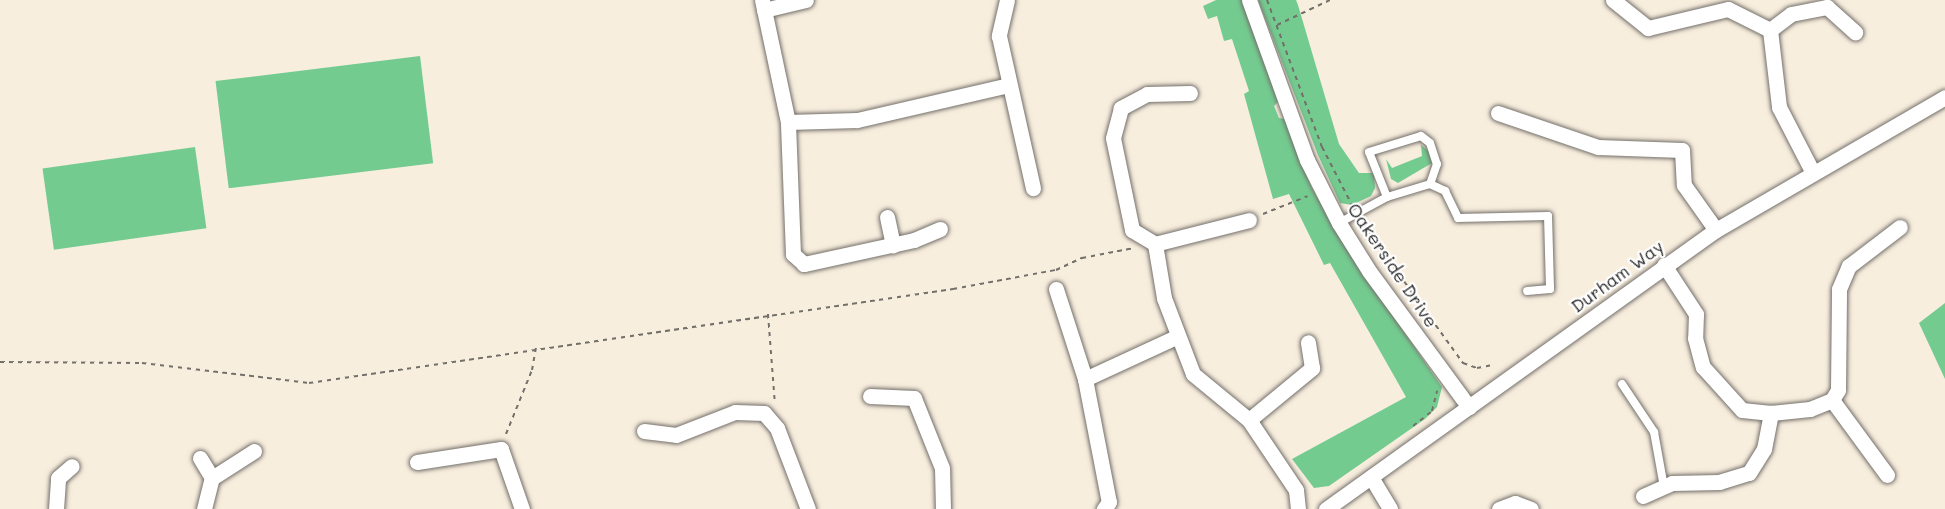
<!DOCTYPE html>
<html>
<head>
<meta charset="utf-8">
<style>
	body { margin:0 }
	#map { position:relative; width:1945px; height:509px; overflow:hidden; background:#f8eede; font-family:Mali,sans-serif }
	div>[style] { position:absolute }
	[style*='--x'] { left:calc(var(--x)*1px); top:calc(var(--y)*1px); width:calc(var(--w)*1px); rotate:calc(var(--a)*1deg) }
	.green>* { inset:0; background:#74cb90; transform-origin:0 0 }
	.path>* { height:2px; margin-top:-1px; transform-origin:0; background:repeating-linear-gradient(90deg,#736f6a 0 4.5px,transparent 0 9px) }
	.roads { filter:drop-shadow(0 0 2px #736f6a) drop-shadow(0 0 2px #736f6a) }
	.lane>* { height:8px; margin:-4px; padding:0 4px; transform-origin:4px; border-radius:4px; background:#fff }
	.street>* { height:15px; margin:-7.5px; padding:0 7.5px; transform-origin:7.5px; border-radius:7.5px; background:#fff }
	span { translate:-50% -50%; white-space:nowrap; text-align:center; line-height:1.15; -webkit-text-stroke:4.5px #fff; paint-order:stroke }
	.street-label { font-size:18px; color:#2b2b2b }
</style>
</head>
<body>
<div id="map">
	<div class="green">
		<div style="clip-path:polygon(1216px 0,1242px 0,1278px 102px,1274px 106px,1279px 118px,1285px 119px,1312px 188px,1346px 248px,1442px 387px,1437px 407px,1425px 419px,1329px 486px,1314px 488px,1292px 459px,1406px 397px,1330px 263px,1324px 265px,1289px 194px,1273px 199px,1244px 94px,1249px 91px,1232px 39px,1224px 41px,1217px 16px,1208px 19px,1203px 6px)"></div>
		<div style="clip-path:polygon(1258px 0,1296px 0,1298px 5px,1339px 144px,1359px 173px,1374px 173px,1375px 188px,1371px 196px,1352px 205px,1340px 203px,1318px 155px)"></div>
		<div style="left:420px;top:56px;width:108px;height:206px;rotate:83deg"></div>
		<div style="clip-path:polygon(1421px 145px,1429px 151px,1432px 163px,1398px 183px,1391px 179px,1386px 159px,1392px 168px,1422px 156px)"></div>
		<div style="left:195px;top:147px;width:82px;height:154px;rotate:82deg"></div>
		<div style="clip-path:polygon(1945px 303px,1945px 379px,1919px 323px)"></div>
	</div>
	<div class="path">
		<div style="--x:1267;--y:0;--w:157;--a:69.5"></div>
		<div style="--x:1322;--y:147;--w:65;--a:62.7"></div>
		<div style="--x:1277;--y:25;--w:59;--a:-25.3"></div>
		<div style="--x:1263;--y:214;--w:48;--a:-21.8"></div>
		<div style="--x:1362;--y:223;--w:173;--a:54.2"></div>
		<div style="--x:1463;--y:363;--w:15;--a:20"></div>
		<div style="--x:1477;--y:368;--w:16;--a:-11"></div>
		<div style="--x:768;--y:314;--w:90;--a:85.6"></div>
		<div style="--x:0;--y:362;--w:142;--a:0.4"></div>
		<div style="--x:142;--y:363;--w:168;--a:6.8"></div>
		<div style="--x:309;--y:383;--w:651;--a:-8.3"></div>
		<div style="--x:953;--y:289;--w:105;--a:-10.5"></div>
		<div style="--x:1056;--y:270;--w:29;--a:-25"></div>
		<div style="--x:1082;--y:258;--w:53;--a:-10.9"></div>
		<div style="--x:1413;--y:426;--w:24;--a:-38"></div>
		<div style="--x:1432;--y:411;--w:21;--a:-76"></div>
		<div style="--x:506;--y:434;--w:69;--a:-67.9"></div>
		<div style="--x:532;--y:370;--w:23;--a:-80"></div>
	</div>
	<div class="roads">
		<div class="lane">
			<div style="--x:1387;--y:197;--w:48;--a:-111.8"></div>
			<div style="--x:1369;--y:152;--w:54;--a:-17.1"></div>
			<div style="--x:1421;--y:136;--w:11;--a:38"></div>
			<div style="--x:1430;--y:143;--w:22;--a:72"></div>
			<div style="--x:1437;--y:164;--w:21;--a:109"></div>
			<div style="--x:1339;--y:223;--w:55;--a:-28.4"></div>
			<div style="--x:1387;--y:197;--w:45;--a:-16.8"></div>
			<div style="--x:1430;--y:184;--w:17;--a:25"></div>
			<div style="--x:1445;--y:191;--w:30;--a:64"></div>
			<div style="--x:1458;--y:218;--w:90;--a:-1.3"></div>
			<div style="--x:1548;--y:216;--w:73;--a:88.4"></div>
			<div style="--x:1550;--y:289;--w:23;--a:175"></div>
			<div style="--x:1622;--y:384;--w:58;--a:56.3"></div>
			<div style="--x:1654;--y:432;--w:56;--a:79.7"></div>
		</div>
		<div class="street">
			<div style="--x:762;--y:0;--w:125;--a:78"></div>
			<div style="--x:1007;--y:0;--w:37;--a:103"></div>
			<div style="--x:999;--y:36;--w:156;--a:77.4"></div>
			<div style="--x:1249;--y:0;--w:170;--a:70.1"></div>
			<div style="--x:1307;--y:160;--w:71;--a:63.1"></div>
			<div style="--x:1339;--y:223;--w:57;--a:58"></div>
			<div style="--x:1369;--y:271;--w:169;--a:53.7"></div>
			<div style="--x:1613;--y:0;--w:45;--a:38.7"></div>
			<div style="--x:1648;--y:28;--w:82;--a:-13.4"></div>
			<div style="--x:1728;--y:9;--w:47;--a:26.6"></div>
			<div style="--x:1770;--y:30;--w:26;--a:-37"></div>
			<div style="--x:1791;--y:14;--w:37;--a:-11"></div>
			<div style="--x:1827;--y:7;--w:38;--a:42"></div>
			<div style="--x:764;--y:10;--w:43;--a:-13.4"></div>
			<div style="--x:1770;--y:30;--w:78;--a:83.3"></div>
			<div style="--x:1779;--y:107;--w:72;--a:62.7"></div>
			<div style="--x:1190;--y:93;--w:43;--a:178.7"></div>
			<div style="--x:1147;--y:94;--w:30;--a:152"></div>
			<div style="--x:1121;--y:108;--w:31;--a:105"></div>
			<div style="--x:1113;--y:138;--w:94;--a:78.3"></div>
			<div style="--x:1132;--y:230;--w:27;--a:31"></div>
			<div style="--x:1155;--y:244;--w:55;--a:80.5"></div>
			<div style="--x:1164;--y:298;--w:81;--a:69.1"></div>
			<div style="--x:1193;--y:374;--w:72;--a:39.4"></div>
			<div style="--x:1249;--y:420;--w:84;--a:56.1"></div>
			<div style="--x:1296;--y:490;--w:19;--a:84"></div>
			<div style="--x:1498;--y:113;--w:106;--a:18.8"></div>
			<div style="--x:1598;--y:147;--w:84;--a:2"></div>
			<div style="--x:1682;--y:150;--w:35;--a:87"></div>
			<div style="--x:1684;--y:185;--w:55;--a:54.6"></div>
			<div style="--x:887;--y:217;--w:29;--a:78"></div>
			<div style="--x:940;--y:229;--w:28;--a:157"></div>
			<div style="--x:914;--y:240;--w:113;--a:167.7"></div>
			<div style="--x:804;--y:264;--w:15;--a:-138"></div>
			<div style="--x:793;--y:254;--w:132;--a:-92.2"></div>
			<div style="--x:788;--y:122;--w:69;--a:-1.7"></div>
			<div style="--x:857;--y:120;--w:156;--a:-13"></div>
			<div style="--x:1155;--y:244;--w:97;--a:-14.3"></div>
			<div style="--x:1664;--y:265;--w:59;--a:56.9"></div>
			<div style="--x:1696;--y:314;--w:24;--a:92"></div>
			<div style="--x:1695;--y:338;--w:30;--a:75"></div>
			<div style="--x:1703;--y:367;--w:58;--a:47.8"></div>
			<div style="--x:1742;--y:410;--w:29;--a:6"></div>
			<div style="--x:1771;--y:413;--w:39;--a:-6"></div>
			<div style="--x:1810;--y:409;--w:24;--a:-22"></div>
			<div style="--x:1832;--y:400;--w:12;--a:-59"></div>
			<div style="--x:1838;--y:390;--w:101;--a:-89.4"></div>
			<div style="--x:1839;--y:289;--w:25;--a:-67"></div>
			<div style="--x:1849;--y:266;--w:64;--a:-37.4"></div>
			<div style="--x:1056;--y:289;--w:95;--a:72.1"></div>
			<div style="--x:1085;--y:379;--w:125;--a:79"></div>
			<div style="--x:1109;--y:502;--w:9;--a:126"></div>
			<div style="--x:1085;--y:379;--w:102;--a:-24.8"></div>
			<div style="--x:870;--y:396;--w:44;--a:2.6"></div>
			<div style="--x:914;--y:398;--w:75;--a:68.2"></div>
			<div style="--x:942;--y:468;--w:41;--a:88.6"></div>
			<div style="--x:1832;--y:400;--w:93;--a:53.7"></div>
			<div style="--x:1249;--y:420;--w:82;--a:-39.5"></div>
			<div style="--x:1312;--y:368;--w:26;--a:-99"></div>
			<div style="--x:644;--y:431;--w:32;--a:7"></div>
			<div style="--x:676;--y:435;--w:63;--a:-21.3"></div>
			<div style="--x:735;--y:412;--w:29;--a:2"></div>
			<div style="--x:764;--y:413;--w:20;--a:49"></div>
			<div style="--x:777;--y:428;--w:87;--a:69.1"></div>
			<div style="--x:200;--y:458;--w:23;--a:59"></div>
			<div style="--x:417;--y:462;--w:85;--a:-8.8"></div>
			<div style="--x:501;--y:449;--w:64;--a:70.7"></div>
			<div style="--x:1371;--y:477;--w:37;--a:59"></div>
			<div style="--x:1643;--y:496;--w:32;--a:-24"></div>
			<div style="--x:1672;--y:483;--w:47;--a:-1.2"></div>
			<div style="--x:1719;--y:482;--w:31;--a:-17"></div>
			<div style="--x:1749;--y:473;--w:28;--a:-58"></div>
			<div style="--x:1764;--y:449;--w:37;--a:-79"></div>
			<div style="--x:56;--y:509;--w:31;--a:-86"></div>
			<div style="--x:58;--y:478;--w:18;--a:-41"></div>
			<div style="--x:204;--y:509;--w:32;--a:-76"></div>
			<div style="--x:212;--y:478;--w:50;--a:-32.7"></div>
			<div style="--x:1326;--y:509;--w:480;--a:-35.6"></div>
			<div style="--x:1716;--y:230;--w:265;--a:-30.1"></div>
			<div style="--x:1499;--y:509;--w:17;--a:-21"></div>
			<div style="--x:1515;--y:503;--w:17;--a:21"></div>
		</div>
	</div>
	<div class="street-label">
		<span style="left:1393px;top:265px;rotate:56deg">Oakerside Drive</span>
		<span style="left:1617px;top:276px;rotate:-36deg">Durham Way</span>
	</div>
</div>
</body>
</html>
